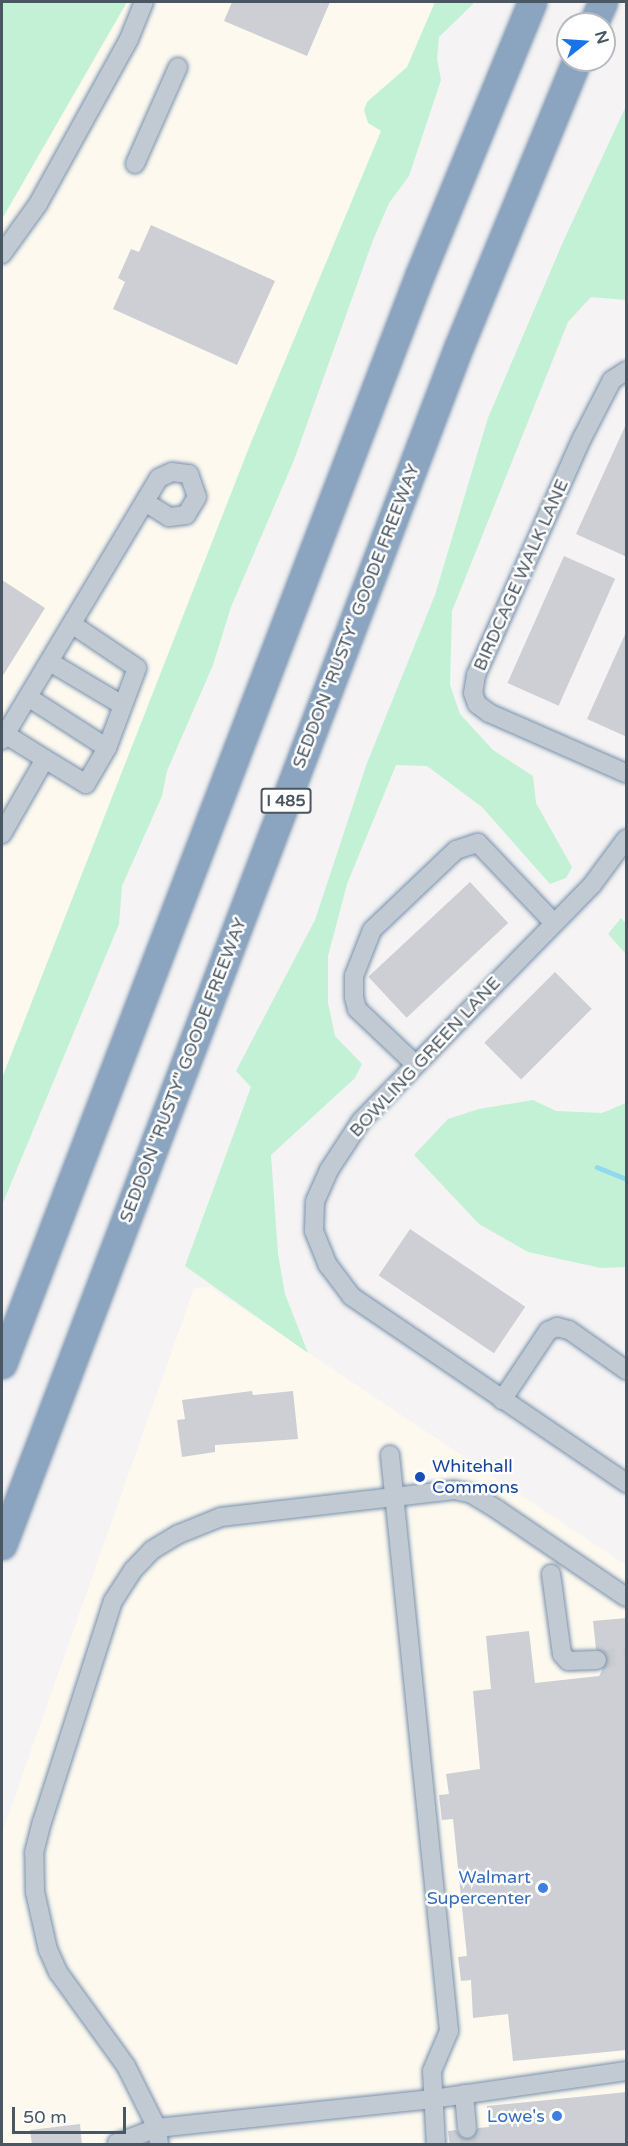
<!DOCTYPE html>
<html>
<head>
<meta charset="utf-8">
<style>
	body { margin:0 }
	#map { position:relative; width:628px; height:2146px; overflow:hidden; background:#f5f3f3; font-family:"Varela Round",sans-serif }
	div>[style] { position:absolute }
	[style*='--x'] { left:calc(var(--x)*1px); top:calc(var(--y)*1px); width:calc(var(--w)*1px); rotate:calc(var(--a)*1deg) }
	.commercial>* { inset:0; background:#fdf9ef }
	.green>* { inset:0; background:#c3f1d5 }
	.stream>* { height:4.5px; margin:-2.25px; padding:0 2.25px; transform-origin:2.25px; border-radius:2.25px; background:#90daee }
	.building>* { inset:0; background:#cdcfd5; transform-origin:0 0 }
	.minor-tunnel>* { height:18px; margin-top:-9px; transform-origin:0; background:repeating-linear-gradient(90deg,#caccce 0 18px,transparent 0 27px) }
	.roads { filter:drop-shadow(0 0 2px #7690ad) drop-shadow(0 0 2px #7690ad) }
	.minor>* { height:18px; margin:-9px; padding:0 9px; transform-origin:9px; border-radius:9px; background:#c1cad2 }
	.highway>* { height:27px; margin:-13.5px; padding:0 13.5px; transform-origin:13.5px; border-radius:13.5px; background:#8ba5c1 }
	.dots>* { width:16px; height:16px; translate:-50% -50%; box-sizing:border-box; border:3px solid #fff; border-radius:50% }
	span { translate:-50% -50%; white-space:nowrap; text-align:center; line-height:1.15; -webkit-text-stroke:5px #fff; paint-order:stroke }
	.shield-label span { padding:2px 4px; background:#fff; border:2px solid; border-radius:4px; -webkit-text-stroke-width:0 }
	.shield-label { font-size:16px; color:#4a5661; font-weight:700 }
	.street-label { font-size:18px; color:#4a5661 }
	.transit-label { font-size:18px; color:#164399 }
	.left { translate:0 -50%; text-align:left }
	.shop-label { font-size:18px; color:#366cbe }
	.right { translate:-100% -50%; text-align:right }
	.frame { position:absolute; inset:0; border:3px solid #4a5661; pointer-events:none }
	.north { position:absolute; left:556px; top:12px; width:60px; height:60px; box-sizing:border-box; background:#fff; border:2px solid #b7bbc0; border-radius:50%; rotate:73deg; font-size:16px; font-weight:700; line-height:24px; text-align:center; color:#4a5661 }
	.north::after { content:''; display:block; margin:auto; width:21px; height:27px; background:#1a73e8; clip-path:polygon(50% 0,100% 100%,50% 72%,0 100%) }
	.scale { position:absolute; left:12px; top:2107px; width:114px; height:27px; box-sizing:border-box; border:3px solid #4a5661; border-top:0; padding-left:8px; font-size:18px; line-height:21px; white-space:nowrap; color:#4a5661; -webkit-text-stroke:4px #fff; paint-order:stroke }
</style>
</head>
<body>
<div id="map">
	<div class="commercial">
		<div style="clip-path:polygon(127px 2px,435px 2px,252px 440px,2px 1078px,2px 219px)"></div>
		<div style="clip-path:polygon(210px 1287px,626px 1565px,626px 2144px,2px 2144px,2px 1833px,194px 1288px)"></div>
	</div>
	<div class="green">
		<div style="clip-path:polygon(2px 2px,127px 2px,2px 219px)"></div>
		<div style="clip-path:polygon(435px 2px,475px 2px,439px 37px,437px 59px,441px 80px,409px 176px,389px 203px,373px 240px,294px 460px,231px 607px,213px 665px,167px 771px,162px 796px,122px 886px,119px 924px,2px 1205px,2px 1078px,252px 440px,381px 131px,368px 123px,364px 110px,367px 102px,407px 67px)"></div>
		<div style="clip-path:polygon(626px 106px,626px 300px,591px 297px,568px 322px,452px 611px,450px 685px,460px 714px,493px 750px,533px 776px,536px 803px,572px 867px,566px 878px,550px 884px,482px 807px,427px 766px,396px 765px,347px 884px,328px 956px,328px 1003px,335px 1036px,362px 1064px,355px 1078px,271px 1155px,278px 1254px,285px 1294px,308px 1353px,185px 1266px,251px 1087px,236px 1071px,315px 920px,367px 763px,435px 595px,488px 418px,563px 242px)"></div>
		<div style="clip-path:polygon(621px 918px,626px 924px,626px 954px,608px 934px)"></div>
		<div style="clip-path:polygon(533px 1100px,556px 1111px,602px 1113px,626px 1103px,626px 1267px,601px 1268px,528px 1252px,479px 1224px,414px 1155px,448px 1119px,479px 1109px)"></div>
	</div>
	<div class="stream">
		<div style="--x:597;--y:1167;--w:31;--a:22"></div>
	</div>
	<div class="building">
		<div style="clip-path:polygon(232px 2px,330px 2px,307px 56px,224px 21px)"></div>
		<div style="clip-path:polygon(151px 225px,275px 281px,237px 365px,113px 309px,125px 282px,118px 278px,131px 249px,139px 252px)"></div>
		<div style="clip-path:polygon(627px 422px,627px 557px,576px 534px)"></div>
		<div style="left:564px;top:556px;width:56px;height:139px;rotate:24deg"></div>
		<div style="clip-path:polygon(2px 580px,45px 608px,2px 677px)"></div>
		<div style="clip-path:polygon(627px 630px,627px 737px,587px 719px)"></div>
		<div style="left:470px;top:882px;width:56px;height:139px;rotate:47deg"></div>
		<div style="left:555px;top:972px;width:52px;height:100px;rotate:45deg"></div>
		<div style="left:410px;top:1229px;width:139px;height:56px;rotate:34deg"></div>
		<div style="clip-path:polygon(252px 1391px,253px 1395px,293px 1391px,298px 1439px,215px 1445px,215px 1452px,182px 1457px,177px 1420px,185px 1419px,182px 1400px)"></div>
		<div style="clip-path:polygon(627px 1618px,627px 2050px,513px 2061px,508px 2014px,473px 2018px,471px 1980px,461px 1981px,458px 1957px,467px 1956px,453px 1819px,442px 1820px,439px 1795px,449px 1794px,446px 1774px,480px 1769px,473px 1691px,491px 1689px,486px 1636px,529px 1631px,535px 1683px,599px 1676px,608px 1659px,596px 1649px,593px 1621px)"></div>
		<div style="clip-path:polygon(627px 2092px,627px 2145px,450px 2145px,448px 2131px,456px 2130px,462px 2139px,469px 2140px,478px 2128px,489px 2127px,487px 2106px)"></div>
		<div style="clip-path:polygon(80px 2124px,82px 2145px,32px 2145px,30px 2130px)"></div>
	</div>
	<div class="minor-tunnel">
		<div style="--x:597;--y:1660;--w:29;--a:-8"></div>
		<div style="--x:467;--y:2129;--w:15;--a:82"></div>
	</div>
	<div class="roads">
		<div class="minor">
			<div style="--x:135;--y:164;--w:106;--a:-66.1"></div>
			<div style="--x:2;--y:254;--w:62;--a:-54.2"></div>
			<div style="--x:38;--y:204;--w:188;--a:-61.1"></div>
			<div style="--x:129;--y:39;--w:40;--a:-68"></div>
			<div style="--x:626;--y:371;--w:17;--a:147"></div>
			<div style="--x:612;--y:380;--w:65;--a:117.3"></div>
			<div style="--x:582;--y:438;--w:260;--a:114.1"></div>
			<div style="--x:476;--y:675;--w:18;--a:99"></div>
			<div style="--x:473;--y:693;--w:12;--a:70"></div>
			<div style="--x:477;--y:704;--w:15;--a:37"></div>
			<div style="--x:489;--y:713;--w:150;--a:23.7"></div>
			<div style="--x:50;--y:662;--w:84;--a:30.8"></div>
			<div style="--x:28;--y:697;--w:94;--a:32.8"></div>
			<div style="--x:5;--y:734;--w:47;--a:32"></div>
			<div style="--x:2;--y:740;--w:305;--a:-59.1"></div>
			<div style="--x:159;--y:478;--w:14;--a:-25"></div>
			<div style="--x:172;--y:472;--w:17;--a:7"></div>
			<div style="--x:189;--y:474;--w:24;--a:71"></div>
			<div style="--x:197;--y:497;--w:21;--a:121"></div>
			<div style="--x:186;--y:515;--w:17;--a:173"></div>
			<div style="--x:169;--y:517;--w:26;--a:-148"></div>
			<div style="--x:2;--y:834;--w:86;--a:-60.2"></div>
			<div style="--x:45;--y:759;--w:48;--a:31.4"></div>
			<div style="--x:86;--y:784;--w:42;--a:-59.7"></div>
			<div style="--x:107;--y:748;--w:85;--a:-69.4"></div>
			<div style="--x:137;--y:668;--w:77;--a:-146.1"></div>
			<div style="--x:626;--y:839;--w:57;--a:126.5"></div>
			<div style="--x:592;--y:885;--w:330;--a:134.4"></div>
			<div style="--x:361;--y:1121;--w:59;--a:123.1"></div>
			<div style="--x:329;--y:1170;--w:35;--a:114"></div>
			<div style="--x:315;--y:1202;--w:29;--a:92"></div>
			<div style="--x:314;--y:1231;--w:37;--a:68"></div>
			<div style="--x:328;--y:1265;--w:39;--a:53"></div>
			<div style="--x:351;--y:1296;--w:333;--a:34.2"></div>
			<div style="--x:415;--y:1064;--w:80;--a:-136.5"></div>
			<div style="--x:357;--y:1009;--w:12;--a:-104"></div>
			<div style="--x:354;--y:997;--w:21;--a:-90"></div>
			<div style="--x:354;--y:976;--w:49;--a:-68.6"></div>
			<div style="--x:372;--y:930;--w:116;--a:-43.6"></div>
			<div style="--x:456;--y:850;--w:23;--a:-18"></div>
			<div style="--x:478;--y:843;--w:109;--a:46.5"></div>
			<div style="--x:502;--y:1400;--w:83;--a:-56.3"></div>
			<div style="--x:548;--y:1331;--w:10;--a:-24"></div>
			<div style="--x:557;--y:1327;--w:12;--a:14"></div>
			<div style="--x:569;--y:1330;--w:70;--a:35.1"></div>
			<div style="--x:390;--y:1455;--w:579;--a:84.15"></div>
			<div style="--x:449;--y:2031;--w:43;--a:113"></div>
			<div style="--x:432;--y:2071;--w:73;--a:86.9"></div>
			<div style="--x:551;--y:1574;--w:81;--a:82.2"></div>
			<div style="--x:562;--y:1654;--w:9;--a:49"></div>
			<div style="--x:568;--y:1661;--w:29;--a:-2"></div>
			<div style="--x:464;--y:2094;--w:35;--a:85"></div>
			<div style="--x:117;--y:2143;--w:43;--a:-20.6"></div>
			<div style="--x:157;--y:2128;--w:277;--a:-6"></div>
			<div style="--x:432;--y:2099;--w:196;--a:-8.2"></div>
			<div style="--x:159;--y:2144;--w:16;--a:-97"></div>
			<div style="--x:157;--y:2128;--w:69;--a:-116.6"></div>
			<div style="--x:126;--y:2066;--w:116;--a:-125.9"></div>
			<div style="--x:58;--y:1972;--w:24;--a:-114"></div>
			<div style="--x:48;--y:1950;--w:59;--a:-102.6"></div>
			<div style="--x:35;--y:1892;--w:39;--a:-91"></div>
			<div style="--x:34;--y:1853;--w:32;--a:-76"></div>
			<div style="--x:42;--y:1822;--w:232;--a:-72.2"></div>
			<div style="--x:113;--y:1601;--w:37;--a:-57"></div>
			<div style="--x:133;--y:1570;--w:28;--a:-46"></div>
			<div style="--x:152;--y:1550;--w:31;--a:-31"></div>
			<div style="--x:179;--y:1534;--w:45;--a:-22"></div>
			<div style="--x:221;--y:1517;--w:235;--a:-6.6"></div>
			<div style="--x:454;--y:1490;--w:16;--a:11"></div>
			<div style="--x:470;--y:1493;--w:33;--a:31"></div>
			<div style="--x:498;--y:1510;--w:155;--a:34.2"></div>
		</div>
		<div class="highway">
			<div style="--x:593;--y:24;--w:24;--a:-66"></div>
			<div style="--x:2;--y:1364;--w:1167;--a:-69.02"></div>
			<div style="--x:420;--y:274;--w:294;--a:-67.6"></div>
			<div style="--x:2;--y:1545;--w:1283;--a:-69.14"></div>
			<div style="--x:459;--y:346;--w:309;--a:-67.6"></div>
		</div>
	</div>
	<div class="dots">
		<div style="left:420px;top:1477px;background:#1a4fb4"></div>
		<div style="left:543px;top:1888px;background:#3f7fe0"></div>
		<div style="left:557px;top:2116px;background:#3f7fe0"></div>
	</div>
	<div class="shield-label">
		<span style="left:286px;top:801px">I 485</span>
	</div>
	<div class="street-label">
		<span style="left:521px;top:575px;rotate:-66deg">BIRDCAGE WALK LANE</span>
		<span style="left:356px;top:616px;rotate:-69deg">SEDDON "RUSTY" GOODE FREEWAY</span>
		<span style="left:425px;top:1057px;rotate:-47deg">BOWLING GREEN LANE</span>
		<span style="left:183px;top:1070px;rotate:-69deg">SEDDON "RUSTY" GOODE FREEWAY</span>
	</div>
	<div class="transit-label">
		<span class="left" style="left:432px;top:1477px">Whitehall<br>Commons</span>
	</div>
	<div class="shop-label">
		<span class="right" style="left:531px;top:1888px">Walmart<br>Supercenter</span>
		<span class="right" style="left:545px;top:2116px">Lowe's</span>
	</div>
	<div class="frame"></div>
	<div class="north">N</div>
	<div class="scale">50 m</div>
</div>
</body>
</html>
